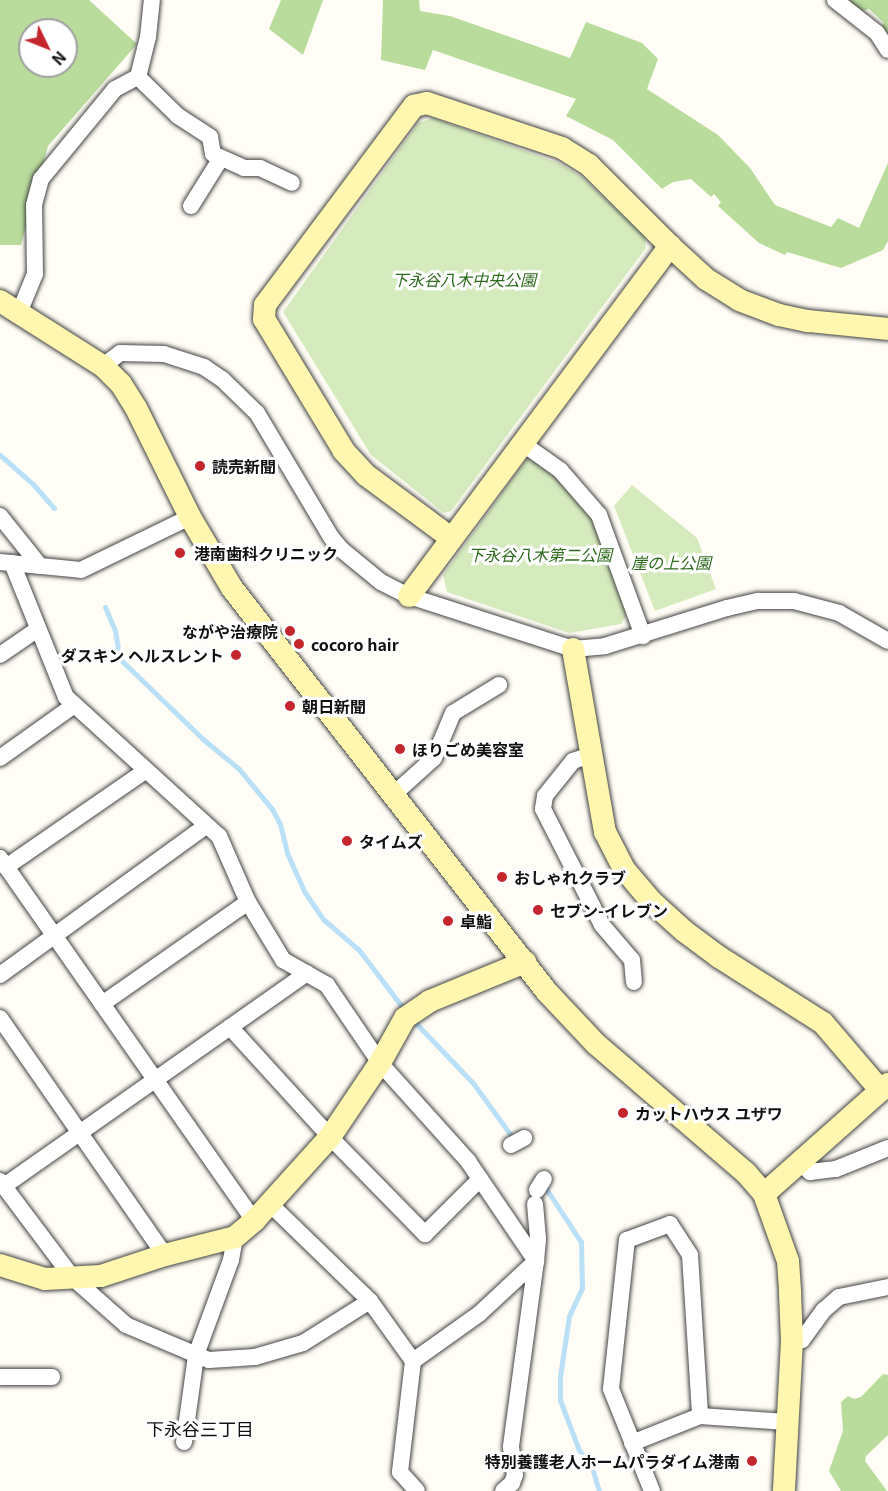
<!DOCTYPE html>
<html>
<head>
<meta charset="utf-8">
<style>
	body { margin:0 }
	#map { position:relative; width:888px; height:1491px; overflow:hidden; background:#fffdf5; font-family:Georgia,"Noto Sans JP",serif }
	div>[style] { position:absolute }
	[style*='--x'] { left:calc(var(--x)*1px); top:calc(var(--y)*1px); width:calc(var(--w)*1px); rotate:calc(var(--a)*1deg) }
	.green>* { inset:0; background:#d5ebbd }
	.forest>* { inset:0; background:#b9dc9c }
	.stream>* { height:5px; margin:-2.5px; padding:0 2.5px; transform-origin:2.5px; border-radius:2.5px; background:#b9e0f7 }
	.roads { filter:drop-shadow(0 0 2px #444) drop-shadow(0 0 2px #444) }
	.street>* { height:16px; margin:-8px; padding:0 8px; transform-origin:8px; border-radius:8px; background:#fff }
	.secondary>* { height:22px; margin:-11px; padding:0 11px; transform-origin:11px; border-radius:11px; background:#fff6b0 }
	.dots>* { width:16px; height:16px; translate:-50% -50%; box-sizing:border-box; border:3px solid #fff; border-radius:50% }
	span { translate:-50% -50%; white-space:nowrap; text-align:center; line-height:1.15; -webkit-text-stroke:6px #fff; paint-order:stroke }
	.park-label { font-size:16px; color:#2f6b1f; font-style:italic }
	.poi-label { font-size:16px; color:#111; font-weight:700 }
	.left { translate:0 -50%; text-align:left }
	.right { translate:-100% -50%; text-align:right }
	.neighbourhood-label { font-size:18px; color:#111 }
	.north { position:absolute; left:18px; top:18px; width:60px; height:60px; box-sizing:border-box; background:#fff; border:2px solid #a0a0a0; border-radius:50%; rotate:133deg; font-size:16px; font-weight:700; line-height:24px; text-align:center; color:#111 }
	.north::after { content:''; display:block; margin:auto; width:21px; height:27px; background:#c4262e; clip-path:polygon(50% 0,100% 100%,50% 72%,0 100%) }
</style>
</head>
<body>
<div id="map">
	<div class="green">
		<div style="clip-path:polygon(433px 118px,559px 163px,582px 177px,645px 237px,646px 248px,451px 511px,444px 513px,371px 455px,283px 312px,418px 123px)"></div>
		<div style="clip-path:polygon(529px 456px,570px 488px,596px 517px,629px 611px,621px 624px,569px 633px,447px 592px,443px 575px)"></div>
		<div style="clip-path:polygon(632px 485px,697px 538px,716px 589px,655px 611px,614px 506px)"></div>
	</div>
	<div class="forest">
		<div style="clip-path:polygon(evenodd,0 0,89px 0,137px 44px,48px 146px,21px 245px,0 245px,0 0,30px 30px,66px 30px,66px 66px,30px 66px,30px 30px)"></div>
		<div style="clip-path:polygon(281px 0,323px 0,303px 55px,269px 29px)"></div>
		<div style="clip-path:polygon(383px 0,419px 0,420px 11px,450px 16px,570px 58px,586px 22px,642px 43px,658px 59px,647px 89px,718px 135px,750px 168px,775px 205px,831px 227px,838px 218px,859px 228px,888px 163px,888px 241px,883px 250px,841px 268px,787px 252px,785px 255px,759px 243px,718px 206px,721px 202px,714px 194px,711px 197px,691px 179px,673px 182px,662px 189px,613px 140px,566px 116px,576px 99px,433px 50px,425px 70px,381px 60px)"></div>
		<div style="clip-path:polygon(847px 0,888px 0,888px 43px,879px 30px,884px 23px,869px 9px,859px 12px)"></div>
		<div style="clip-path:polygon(883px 1374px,888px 1375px,888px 1435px,866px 1456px,865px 1461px,887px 1491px,841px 1491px,829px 1471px,843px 1431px,841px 1402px,848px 1396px,854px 1399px,861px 1397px)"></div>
	</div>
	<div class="stream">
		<div style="--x:0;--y:455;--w:44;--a:41.3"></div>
		<div style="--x:33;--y:484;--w:32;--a:49"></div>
		<div style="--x:105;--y:607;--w:26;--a:67"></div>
		<div style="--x:115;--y:631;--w:28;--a:80"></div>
		<div style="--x:120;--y:659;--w:117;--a:44"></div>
		<div style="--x:204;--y:740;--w:45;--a:39.6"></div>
		<div style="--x:239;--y:769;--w:52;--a:50.5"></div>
		<div style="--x:272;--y:809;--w:17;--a:62"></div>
		<div style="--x:280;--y:824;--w:30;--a:76"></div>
		<div style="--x:287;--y:853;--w:42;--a:65.9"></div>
		<div style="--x:304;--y:891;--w:34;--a:56"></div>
		<div style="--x:323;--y:919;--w:48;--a:40.7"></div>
		<div style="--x:359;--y:950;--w:78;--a:52.8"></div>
		<div style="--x:412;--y:1019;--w:88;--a:46.4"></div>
		<div style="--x:473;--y:1083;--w:63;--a:54"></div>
		<div style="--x:545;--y:1187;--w:66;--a:56.8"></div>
		<div style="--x:581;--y:1242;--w:46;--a:88.8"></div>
		<div style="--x:582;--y:1288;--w:31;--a:115"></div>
		<div style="--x:569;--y:1316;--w:61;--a:98.5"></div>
		<div style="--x:560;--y:1376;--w:24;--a:90"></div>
		<div style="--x:560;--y:1400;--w:53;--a:69.2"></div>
		<div style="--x:579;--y:1450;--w:22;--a:54"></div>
		<div style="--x:592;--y:1468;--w:24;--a:73"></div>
	</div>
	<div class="roads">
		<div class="street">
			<div style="--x:835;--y:0;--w:53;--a:38.2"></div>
			<div style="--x:877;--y:33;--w:20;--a:57"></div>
			<div style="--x:138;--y:77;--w:56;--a:44.3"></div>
			<div style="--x:178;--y:116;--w:38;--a:33"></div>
			<div style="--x:210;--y:137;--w:17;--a:80"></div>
			<div style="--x:213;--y:154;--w:34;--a:24"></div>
			<div style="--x:244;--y:168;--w:16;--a:0"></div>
			<div style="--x:260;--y:168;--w:35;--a:25"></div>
			<div style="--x:191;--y:206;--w:57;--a:-58"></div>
			<div style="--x:19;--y:313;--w:42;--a:-67.7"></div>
			<div style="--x:35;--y:274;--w:69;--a:-90.8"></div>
			<div style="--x:34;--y:205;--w:27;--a:-75"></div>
			<div style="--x:41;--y:179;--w:117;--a:-50.6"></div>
			<div style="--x:115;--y:89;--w:26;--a:-28"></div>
			<div style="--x:138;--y:77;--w:41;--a:-76"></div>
			<div style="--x:148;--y:37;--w:37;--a:-84"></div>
			<div style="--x:103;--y:366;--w:21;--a:-37"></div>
			<div style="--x:120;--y:353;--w:44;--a:1.3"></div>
			<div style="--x:164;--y:354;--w:42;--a:18"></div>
			<div style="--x:204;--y:367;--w:22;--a:34"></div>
			<div style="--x:222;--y:379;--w:49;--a:44.2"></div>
			<div style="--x:257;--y:413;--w:144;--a:59.2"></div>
			<div style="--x:331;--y:537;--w:17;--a:50"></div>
			<div style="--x:342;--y:550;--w:50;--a:39.4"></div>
			<div style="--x:381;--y:582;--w:31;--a:27"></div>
			<div style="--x:409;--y:596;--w:172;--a:17.9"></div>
			<div style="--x:573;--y:649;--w:32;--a:-5"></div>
			<div style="--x:605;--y:646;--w:128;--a:-17.3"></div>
			<div style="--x:727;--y:608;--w:32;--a:-13"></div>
			<div style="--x:758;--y:601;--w:36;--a:0"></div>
			<div style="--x:794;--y:601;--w:47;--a:14.9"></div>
			<div style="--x:839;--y:613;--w:56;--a:29.7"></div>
			<div style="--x:522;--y:443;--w:47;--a:35.4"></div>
			<div style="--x:560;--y:470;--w:60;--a:49.1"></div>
			<div style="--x:599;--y:515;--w:129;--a:70"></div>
			<div style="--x:0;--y:516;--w:64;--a:51.3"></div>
			<div style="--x:0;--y:562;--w:81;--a:5.6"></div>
			<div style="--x:81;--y:570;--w:121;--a:-25.9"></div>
			<div style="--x:12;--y:563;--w:144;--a:68.1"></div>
			<div style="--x:66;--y:697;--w:207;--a:42.3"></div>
			<div style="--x:219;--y:836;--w:72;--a:66.3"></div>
			<div style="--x:248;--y:902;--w:68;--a:58.9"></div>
			<div style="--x:283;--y:960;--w:51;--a:29.6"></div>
			<div style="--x:327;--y:985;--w:94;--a:55.8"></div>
			<div style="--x:380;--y:1063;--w:132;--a:48.1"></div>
			<div style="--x:468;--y:1161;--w:121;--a:55.8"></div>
			<div style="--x:0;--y:655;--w:46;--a:-34.4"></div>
			<div style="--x:591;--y:755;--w:19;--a:162"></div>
			<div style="--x:573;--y:761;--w:45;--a:128.7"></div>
			<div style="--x:545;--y:796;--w:13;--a:99"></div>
			<div style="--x:543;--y:809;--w:130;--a:63"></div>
			<div style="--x:602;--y:925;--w:46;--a:49.4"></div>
			<div style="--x:632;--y:960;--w:22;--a:85"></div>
			<div style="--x:0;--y:758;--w:90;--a:-35.5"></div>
			<div style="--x:394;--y:794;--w:54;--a:-42"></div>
			<div style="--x:434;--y:758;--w:49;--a:-67.1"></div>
			<div style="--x:453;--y:713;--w:54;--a:-31.3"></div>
			<div style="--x:0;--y:858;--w:443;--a:55"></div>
			<div style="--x:6;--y:867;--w:169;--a:-34.6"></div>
			<div style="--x:0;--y:975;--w:254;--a:-35.9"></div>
			<div style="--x:102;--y:1004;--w:178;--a:-34.9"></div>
			<div style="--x:0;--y:1018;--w:289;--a:55.2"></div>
			<div style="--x:230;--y:1027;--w:149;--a:47.7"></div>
			<div style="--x:330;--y:1137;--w:136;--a:45.6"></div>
			<div style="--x:425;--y:1234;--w:78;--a:-45"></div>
			<div style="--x:511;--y:1145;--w:15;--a:-28"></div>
			<div style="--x:801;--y:1163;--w:13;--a:45"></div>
			<div style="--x:810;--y:1172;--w:26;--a:-7"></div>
			<div style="--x:836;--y:1169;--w:56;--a:-22"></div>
			<div style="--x:0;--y:1181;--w:120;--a:53.1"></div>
			<div style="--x:72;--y:1277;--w:72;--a:41.6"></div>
			<div style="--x:126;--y:1325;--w:90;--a:22.9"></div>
			<div style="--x:209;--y:1360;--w:46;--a:-3.7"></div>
			<div style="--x:255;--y:1357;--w:50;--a:-16.3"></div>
			<div style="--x:303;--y:1343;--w:79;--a:-32.1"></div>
			<div style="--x:4;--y:1186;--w:370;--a:-35.1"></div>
			<div style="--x:537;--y:1190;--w:13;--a:-58"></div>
			<div style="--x:270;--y:1204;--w:139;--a:44.1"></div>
			<div style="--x:370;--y:1301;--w:74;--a:54.4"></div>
			<div style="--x:413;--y:1361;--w:112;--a:96.7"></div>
			<div style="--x:400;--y:1472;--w:25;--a:48"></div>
			<div style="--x:535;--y:1204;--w:35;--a:85"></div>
			<div style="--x:538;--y:1239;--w:22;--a:95"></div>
			<div style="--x:792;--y:1341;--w:10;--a:-6"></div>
			<div style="--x:802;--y:1340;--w:37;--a:-54"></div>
			<div style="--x:824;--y:1310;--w:20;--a:-41"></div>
			<div style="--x:839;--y:1297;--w:50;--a:-11.5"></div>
			<div style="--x:413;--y:1361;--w:81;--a:-35.5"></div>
			<div style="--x:479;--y:1314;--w:78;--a:-42.9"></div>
			<div style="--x:536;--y:1261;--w:188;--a:97.7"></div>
			<div style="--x:511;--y:1447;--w:28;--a:82"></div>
			<div style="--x:515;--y:1475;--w:9;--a:111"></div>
			<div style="--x:512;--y:1483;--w:12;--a:138"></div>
			<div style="--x:0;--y:1377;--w:52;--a:0"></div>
			<div style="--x:184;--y:1442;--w:88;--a:-82.1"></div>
			<div style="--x:196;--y:1355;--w:101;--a:-69.8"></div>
			<div style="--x:231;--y:1260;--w:23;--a:-80"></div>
			<div style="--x:632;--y:1443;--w:73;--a:-21.7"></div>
			<div style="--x:700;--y:1416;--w:87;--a:3.9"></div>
			<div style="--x:652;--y:1491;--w:110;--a:-111.9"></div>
			<div style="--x:611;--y:1389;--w:150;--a:-83.9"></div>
			<div style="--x:627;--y:1240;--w:46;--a:-20.4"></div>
			<div style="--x:670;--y:1224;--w:37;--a:57"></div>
			<div style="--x:690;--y:1255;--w:161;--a:86.4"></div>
		</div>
		<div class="secondary">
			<div style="--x:0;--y:301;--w:122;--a:32.3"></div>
			<div style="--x:103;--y:366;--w:25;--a:45"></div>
			<div style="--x:121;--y:384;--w:28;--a:58"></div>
			<div style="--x:136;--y:408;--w:122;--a:63.6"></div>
			<div style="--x:190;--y:517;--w:82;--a:59.4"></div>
			<div style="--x:232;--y:588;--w:512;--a:52.06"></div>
			<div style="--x:547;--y:992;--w:71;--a:46.7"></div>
			<div style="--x:596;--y:1044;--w:198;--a:40.7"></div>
			<div style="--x:746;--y:1173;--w:28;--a:49"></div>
			<div style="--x:764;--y:1194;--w:71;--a:70.3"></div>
			<div style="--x:788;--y:1261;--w:32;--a:86"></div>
			<div style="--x:790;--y:1293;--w:48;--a:87.6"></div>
			<div style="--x:792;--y:1341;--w:150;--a:93.1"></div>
			<div style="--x:451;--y:538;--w:106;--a:-143.5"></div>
			<div style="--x:366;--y:475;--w:33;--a:-133"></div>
			<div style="--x:344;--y:451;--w:154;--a:-121.2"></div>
			<div style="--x:264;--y:319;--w:14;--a:-86"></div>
			<div style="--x:265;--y:305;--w:249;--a:-53.2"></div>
			<div style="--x:414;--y:106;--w:13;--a:-13"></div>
			<div style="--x:427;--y:103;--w:142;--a:18.4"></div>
			<div style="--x:562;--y:148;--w:32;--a:32"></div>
			<div style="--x:589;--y:165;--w:115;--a:45"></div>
			<div style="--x:670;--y:246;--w:49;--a:42.5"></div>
			<div style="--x:706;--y:279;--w:39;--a:32"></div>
			<div style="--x:739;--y:300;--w:43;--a:20.6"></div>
			<div style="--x:779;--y:315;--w:30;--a:12"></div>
			<div style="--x:808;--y:321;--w:80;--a:5.7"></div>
			<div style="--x:409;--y:596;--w:437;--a:-53.3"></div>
			<div style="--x:573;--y:649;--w:186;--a:80.1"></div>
			<div style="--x:605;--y:832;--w:42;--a:62.8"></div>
			<div style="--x:624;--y:869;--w:43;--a:49.7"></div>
			<div style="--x:652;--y:902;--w:43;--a:42.2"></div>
			<div style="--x:684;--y:931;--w:44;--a:36.6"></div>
			<div style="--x:719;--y:957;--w:123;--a:32.4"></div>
			<div style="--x:823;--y:1023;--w:89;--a:49.5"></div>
			<div style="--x:764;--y:1194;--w:166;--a:-41.6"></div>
			<div style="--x:0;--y:1265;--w:47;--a:17.3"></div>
			<div style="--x:45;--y:1279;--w:56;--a:-3.1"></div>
			<div style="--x:101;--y:1276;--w:67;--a:-18.2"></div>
			<div style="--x:165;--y:1255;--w:72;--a:-14.4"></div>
			<div style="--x:235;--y:1237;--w:25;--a:-40"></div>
			<div style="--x:254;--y:1221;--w:113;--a:-47.9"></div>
			<div style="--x:330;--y:1137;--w:89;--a:-56"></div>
			<div style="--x:380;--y:1063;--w:51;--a:-60.9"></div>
			<div style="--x:405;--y:1018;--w:30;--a:-34"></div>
			<div style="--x:430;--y:1001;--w:103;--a:-22.3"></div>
		</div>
	</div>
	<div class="dots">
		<div style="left:200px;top:466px;background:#c4262e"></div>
		<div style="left:180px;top:553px;background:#c4262e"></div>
		<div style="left:290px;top:631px;background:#c4262e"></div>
		<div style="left:299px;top:644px;background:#c4262e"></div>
		<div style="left:236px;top:655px;background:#c4262e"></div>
		<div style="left:290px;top:706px;background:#c4262e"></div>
		<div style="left:400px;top:749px;background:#c4262e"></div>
		<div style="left:347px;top:841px;background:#c4262e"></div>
		<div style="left:502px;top:877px;background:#c4262e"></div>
		<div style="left:538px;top:910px;background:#c4262e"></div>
		<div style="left:448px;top:921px;background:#c4262e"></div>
		<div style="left:623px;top:1113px;background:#c4262e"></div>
		<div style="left:752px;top:1461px;background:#c4262e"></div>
	</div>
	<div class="park-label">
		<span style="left:464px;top:279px">下永谷八木中央公園</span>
		<span style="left:540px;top:554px">下永谷八木第二公園</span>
		<span style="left:671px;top:562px">崖の上公園</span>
	</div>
	<div class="poi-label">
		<span class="left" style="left:212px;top:466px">読売新聞</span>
		<span class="left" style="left:194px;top:553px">港南歯科クリニック</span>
		<span class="right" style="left:278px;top:631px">ながや治療院</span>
		<span class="left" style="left:311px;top:644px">cocoro hair</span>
		<span class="right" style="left:224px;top:655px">ダスキン ヘルスレント</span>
		<span class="left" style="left:302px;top:706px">朝日新聞</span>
		<span class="left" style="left:412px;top:749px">ほりごめ美容室</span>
		<span class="left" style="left:359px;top:841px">タイムズ</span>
		<span class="left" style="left:514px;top:877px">おしゃれクラブ</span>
		<span class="left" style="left:550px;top:910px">セブン-イレブン</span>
		<span class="left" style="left:460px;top:921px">卓鮨</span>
		<span class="left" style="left:635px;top:1113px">カットハウス ユザワ</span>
		<span class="right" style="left:740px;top:1461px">特別養護老人ホームパラダイム港南</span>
	</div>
	<div class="neighbourhood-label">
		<span style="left:200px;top:1428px">下永谷三丁目</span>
	</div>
	<div class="north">N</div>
</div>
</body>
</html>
